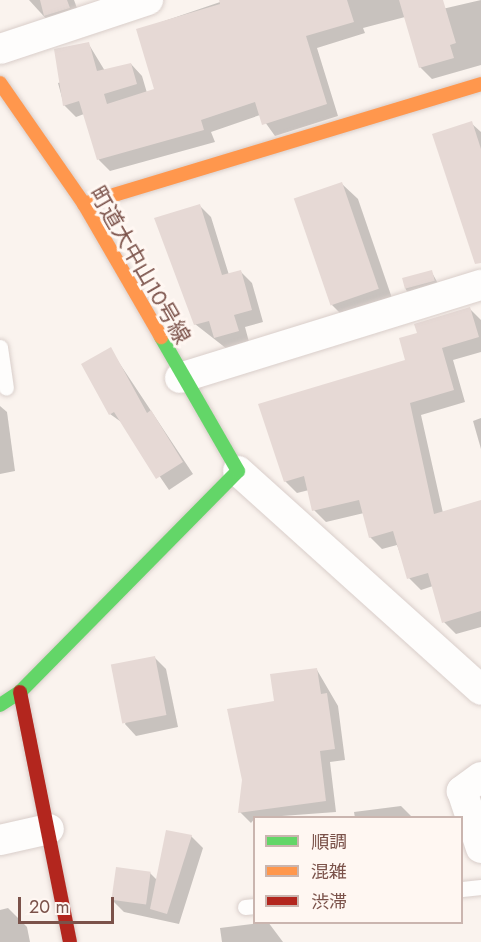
<!DOCTYPE html>
<html>
<head>
<meta charset="utf-8">
<style>
	body { margin:0 }
	#map { position:relative; width:481px; height:942px; overflow:hidden; background:#faf3ee; font-family:Jost,"Noto Sans JP",sans-serif }
	div>[style] { position:absolute }
	[style*='--x'] { left:calc(var(--x)*1px); top:calc(var(--y)*1px); width:calc(var(--w)*1px); rotate:calc(var(--a)*1deg) }
	.shadow>* { inset:0; background:#0003 }
	.building>* { inset:0; background:#e6d9d5; transform-origin:0 0 }
	.roads { filter:drop-shadow(0 0 2px #d9ceca) drop-shadow(0 0 2px #d9ceca) }
	.lane>* { height:15px; margin:-7.5px; padding:0 7.5px; transform-origin:7.5px; border-radius:7.5px; background:#fefdfc }
	.street>* { height:30px; margin:-15px; padding:0 15px; transform-origin:15px; border-radius:15px; background:#fefdfc }
	.fast>* { height:14px; margin:-7px; padding:0 7px; transform-origin:7px; border-radius:7px; background:#63d668 }
	.slow>* { height:14px; margin:-7px; padding:0 7px; transform-origin:7px; border-radius:7px; background:#ff974d }
	.jam>* { height:14px; margin:-7px; padding:0 7px; transform-origin:7px; border-radius:7px; background:#b3261e }
	span { translate:-50% -50%; white-space:nowrap; text-align:center; line-height:1.15; -webkit-text-stroke:6px #fff7f2; paint-order:stroke }
	.street-label { font-size:22px; color:#7b524a }
	.legend { position:absolute; left:253px; top:816px; width:210px; height:108px; box-sizing:border-box; background:#fff7f2; border:2px solid #cab5af; margin:0; padding:8px 10px; list-style:none; font-size:18px; color:#7b524a }
	.legend li { display:flex; align-items:center; gap:12px; height:30px }
	.legend b { width:30px; border:2px solid #cab5af }
	.scale { position:absolute; left:18px; top:897px; width:96px; height:27px; box-sizing:border-box; border:3px solid #7b524a; border-top:0; padding-left:8px; font-size:18px; line-height:21px; white-space:nowrap; color:#7b524a; -webkit-text-stroke:4px #fff7f2; paint-order:stroke }
</style>
</head>
<body>
<div id="map">
	<div class="shadow">
		<div style="clip-path:polygon(29px 0,74px 0,81px 19px,50px 23px)"></div>
		<div style="clip-path:polygon(226px 0,435px 0,438px 10px,481px 0,481px 65px,432px 79px,420px 67px,405px 17px,363px 28px,365px 33px,317px 48px,338px 116px,275px 136px,260px 115px,211px 132px,215px 142px,110px 171px,99px 160px,84px 114px,76px 117px,64px 105px,58px 83px,65px 81px,56px 50px,88px 43px,105px 71px,131px 64px,142px 76px,147px 93px,155px 90px,138px 30px)"></div>
		<div style="clip-path:polygon(471px 123px,481px 132px,481px 255px)"></div>
		<div style="clip-path:polygon(342px 184px,358px 199px,394px 304px,347px 320px,331px 304px)"></div>
		<div style="clip-path:polygon(199px 205px,211px 217px,229px 275px,240px 271px,252px 283px,263px 322px,245px 327px,249px 342px,227px 349px,195px 324px)"></div>
		<div style="clip-path:polygon(431px 271px,440px 287px,412px 296px,406px 290px,403px 279px)"></div>
		<div style="clip-path:polygon(469px 308px,481px 320px,481px 352px,453px 360px,465px 402px,421px 415px,443px 513px,481px 501px,481px 627px,456px 634px,444px 622px,433px 586px,421px 590px,409px 578px,397px 545px,382px 549px,370px 537px,364px 513px,326px 522px,314px 510px,309px 490px,297px 493px,285px 481px,407px 361px,419px 334px)"></div>
		<div style="clip-path:polygon(110px 349px,193px 474px,169px 490px,124px 424px,110px 414px)"></div>
		<div style="clip-path:polygon(0 406px,7px 412px,15px 471px,0 474px)"></div>
		<div style="clip-path:polygon(481px 418px,481px 449px,473px 421px)"></div>
		<div style="clip-path:polygon(154px 657px,166px 669px,178px 727px,136px 736px,125px 724px)"></div>
		<div style="clip-path:polygon(317px 670px,338px 706px,345px 760px,330px 762px,336px 812px,255px 818px,251px 823px,240px 812px,276px 702px)"></div>
		<div style="clip-path:polygon(401px 806px,413px 818px,355px 818px,354px 812px)"></div>
		<div style="clip-path:polygon(191px 836px,203px 848px,179px 924px,124px 912px,112px 900px,150px 873px,157px 880px)"></div>
		<div style="clip-path:polygon(8px 908px,27px 927px,30px 942px,0 942px,0 910px)"></div>
		<div style="clip-path:polygon(268px 922px,283px 942px,222px 942px,220px 928px)"></div>
	</div>
	<div class="building">
		<div style="clip-path:polygon(40px 0,67px 0,70px 8px,44px 16px)"></div>
		<div style="clip-path:polygon(219px 0,347px 0,354px 22px,306px 36px,327px 104px,262px 125px,255px 102px,201px 120px,204px 130px,97px 160px,79px 101px,63px 106px,54px 49px,89px 42px,97px 71px,131px 63px,137px 84px,104px 94px,107px 104px,154px 89px,136px 29px,220px 4px)"></div>
		<div style="clip-path:polygon(399px 0,443px 0,456px 43px,450px 45px,454px 58px,419px 68px)"></div>
		<div style="clip-path:polygon(472px 121px,481px 149px,481px 263px,475px 264px,432px 134px)"></div>
		<div style="left:342px;top:182px;width:113px;height:51px;rotate:71deg"></div>
		<div style="clip-path:polygon(200px 204px,222px 275px,241px 270px,252px 310px,234px 315px,239px 331px,214px 338px,209px 321px,194px 325px,154px 218px)"></div>
		<div style="left:432px;top:270px;width:11px;height:31px;rotate:75deg"></div>
		<div style="clip-path:polygon(470px 307px,479px 337px,442px 348px,454px 390px,410px 403px,434px 514px,481px 500px,481px 611px,442px 623px,428px 573px,407px 579px,393px 531px,369px 538px,359px 500px,312px 511px,304px 476px,284px 482px,258px 404px,405px 360px,399px 338px,417px 333px,414px 324px)"></div>
		<div style="clip-path:polygon(111px 347px,147px 413px,151px 410px,183px 462px,156px 479px,114px 412px,109px 415px,81px 364px)"></div>
		<div style="left:155px;top:656px;width:60px;height:45px;rotate:79deg"></div>
		<div style="clip-path:polygon(317px 668px,321px 694px,327px 693px,335px 749px,320px 751px,326px 801px,238px 813px,242px 780px,227px 709px,274px 701px,270px 674px)"></div>
		<div style="clip-path:polygon(166px 830px,192px 835px,167px 914px,150px 909px)"></div>
		<div style="left:116px;top:867px;width:35px;height:33px;rotate:8deg"></div>
	</div>
	<div class="roads">
		<div class="lane">
			<div style="--x:0;--y:347;--w:41;--a:81.7"></div>
			<div style="--x:462;--y:889;--w:19;--a:-6"></div>
			<div style="--x:245;--y:907;--w:10;--a:-6"></div>
		</div>
		<div class="street">
			<div style="--x:0;--y:49;--w:156;--a:-18.3"></div>
			<div style="--x:180;--y:378;--w:315;--a:-17.2"></div>
			<div style="--x:238;--y:471;--w:327;--a:42"></div>
			<div style="--x:481;--y:777;--w:24;--a:144"></div>
			<div style="--x:462;--y:791;--w:60;--a:71.6"></div>
			<div style="--x:0;--y:840;--w:50;--a:-12.7"></div>
		</div>
		<div class="fast">
			<div style="--x:0;--y:705;--w:24;--a:-33"></div>
			<div style="--x:20;--y:692;--w:310;--a:-45.4"></div>
			<div style="--x:238;--y:471;--w:155;--a:-119.9"></div>
		</div>
		<div class="slow">
			<div style="--x:0;--y:83;--w:147;--a:55.2"></div>
			<div style="--x:84;--y:204;--w:154;--a:59.9"></div>
			<div style="--x:84;--y:204;--w:415;--a:-16.8"></div>
		</div>
		<div class="jam">
			<div style="--x:20;--y:692;--w:255;--a:78.7"></div>
		</div>
	</div>
	<div class="street-label">
		<span style="left:140px;top:265px;rotate:60deg">町道大中山10号線</span>
	</div>
	<ul class="legend">
	<li><b style="height:8px;background:#63d668"></b>順調</li>
	<li><b style="height:8px;background:#ff974d"></b>混雑</li>
	<li><b style="height:8px;background:#b3261e"></b>渋滞</li>
	</ul>
	<div class="scale">20 m</div>
</div>
</body>
</html>
